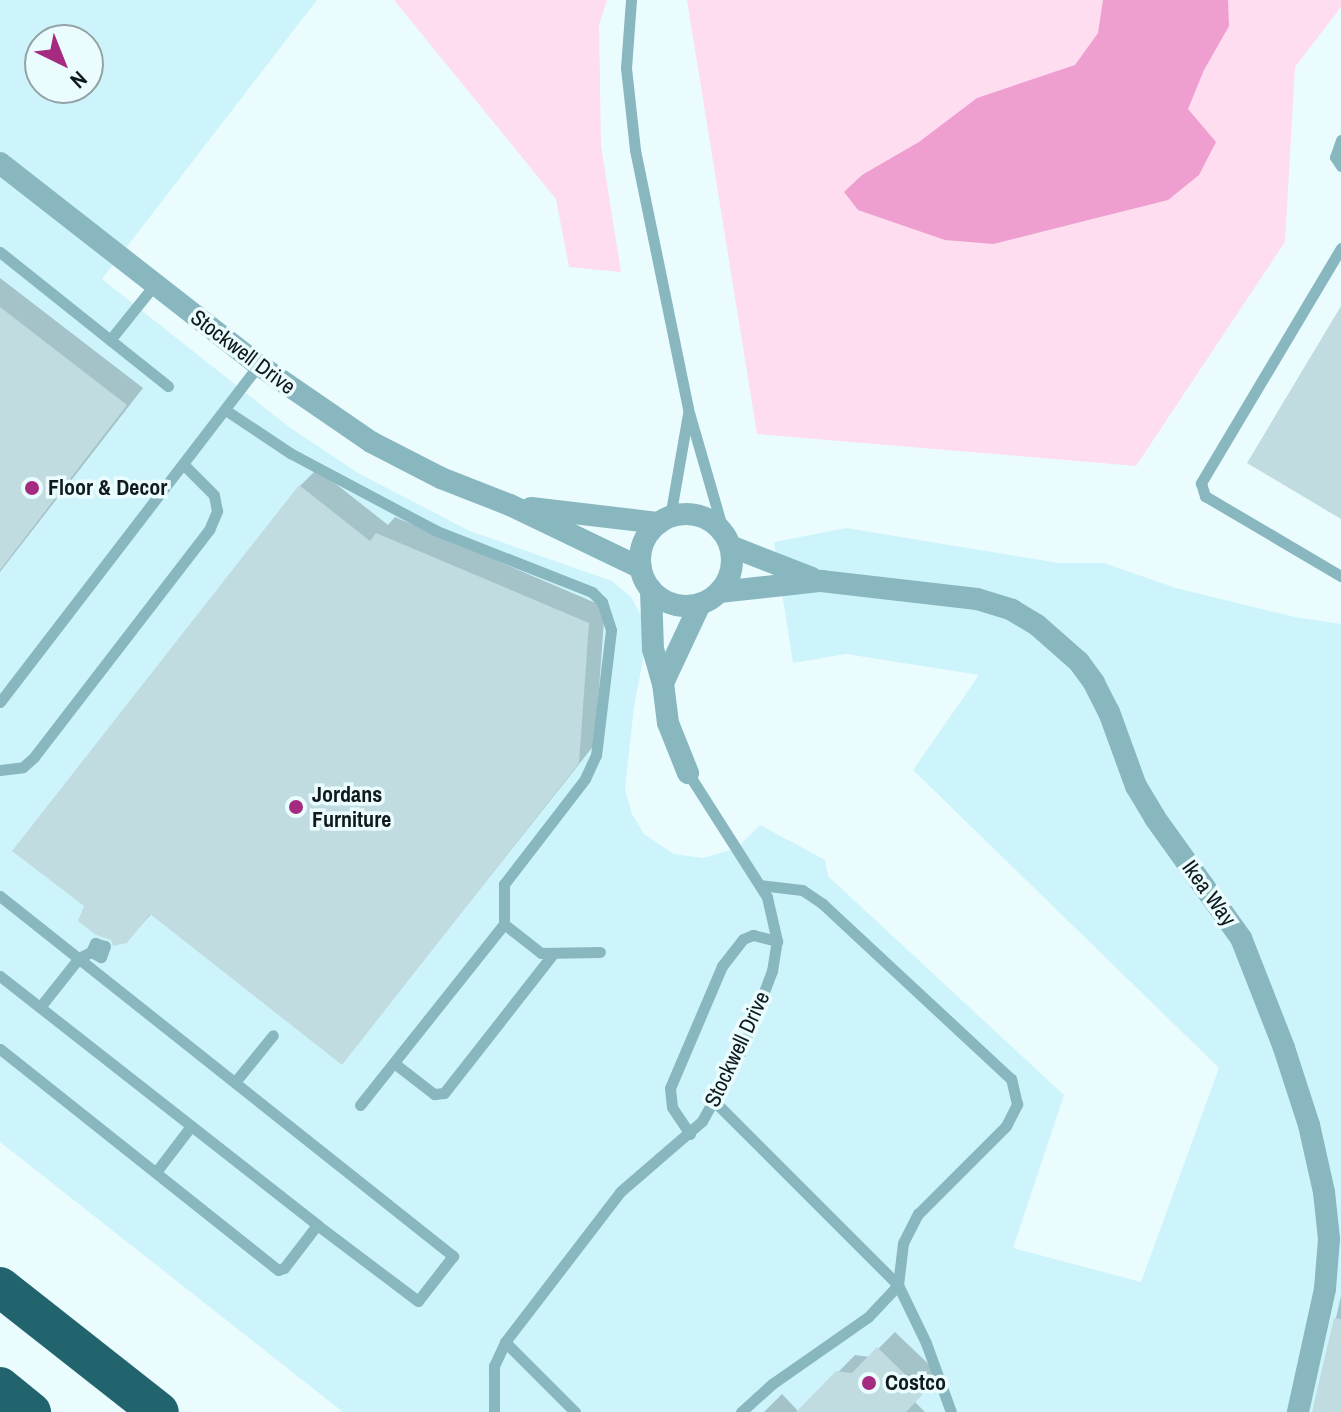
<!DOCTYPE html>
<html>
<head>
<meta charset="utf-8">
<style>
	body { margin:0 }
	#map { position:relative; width:1341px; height:1412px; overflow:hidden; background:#ebfcff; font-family:"Archivo Narrow",sans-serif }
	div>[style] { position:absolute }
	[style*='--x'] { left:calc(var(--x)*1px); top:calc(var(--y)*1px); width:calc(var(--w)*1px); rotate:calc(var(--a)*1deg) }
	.built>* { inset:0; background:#cef4fb }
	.green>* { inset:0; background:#fdddef }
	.water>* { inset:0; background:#ee9ecf }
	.shadow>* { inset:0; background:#0003 }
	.building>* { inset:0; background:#c1dce1 }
	.lane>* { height:11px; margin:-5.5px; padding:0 5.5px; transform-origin:5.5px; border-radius:5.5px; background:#88b7bf }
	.street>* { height:22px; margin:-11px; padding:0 11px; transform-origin:11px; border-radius:11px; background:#88b7bf }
	.street>.ring { margin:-11px; padding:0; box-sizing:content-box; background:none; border:22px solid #88b7bf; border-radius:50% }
	.highway>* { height:40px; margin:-20px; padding:0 20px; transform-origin:20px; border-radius:20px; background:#21646e }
	.dots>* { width:22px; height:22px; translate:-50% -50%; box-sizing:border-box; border:4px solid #ebfcff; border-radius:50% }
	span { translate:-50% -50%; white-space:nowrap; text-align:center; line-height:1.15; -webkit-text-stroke:7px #ebfcff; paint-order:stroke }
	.street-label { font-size:22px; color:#101a1c }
	.poi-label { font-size:22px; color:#101a1c; font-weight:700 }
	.left { translate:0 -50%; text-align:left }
	.north { position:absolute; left:24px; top:24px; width:80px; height:80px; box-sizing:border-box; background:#ebfcff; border:2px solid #93a2a4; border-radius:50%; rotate:137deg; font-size:22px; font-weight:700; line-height:32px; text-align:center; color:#101a1c }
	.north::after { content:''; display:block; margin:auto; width:28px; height:36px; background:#a52b80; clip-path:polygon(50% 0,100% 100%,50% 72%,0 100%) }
</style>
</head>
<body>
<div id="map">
	<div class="built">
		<div style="clip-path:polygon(evenodd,0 0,317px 0,102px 279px,289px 427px,358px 473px,470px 531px,612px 581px,631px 597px,643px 619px,646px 644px,634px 707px,625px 789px,632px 814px,644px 834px,674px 854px,703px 858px,737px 848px,760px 825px,825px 860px,828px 876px,1064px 1095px,1013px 1248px,1141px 1282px,1219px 1068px,913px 770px,979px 675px,846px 654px,793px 663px,774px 542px,846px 528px,1059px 563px,1104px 563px,1176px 588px,1295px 617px,1341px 624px,1341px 1412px,343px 1412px,0 1142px,0 0,40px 40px,88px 40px,88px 88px,40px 88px,40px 40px)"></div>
	</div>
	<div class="green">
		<div style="clip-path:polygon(394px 0,607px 0,599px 25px,601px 146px,621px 272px,569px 267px,556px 199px)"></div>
		<div style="clip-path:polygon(687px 0,1341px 0,1341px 7px,1295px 67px,1285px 242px,1136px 466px,757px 434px)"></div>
	</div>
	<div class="water">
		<div style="clip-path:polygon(1103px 0,1228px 0,1229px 26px,1204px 70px,1188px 109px,1216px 142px,1199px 175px,1168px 200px,993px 244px,945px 240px,858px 210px,844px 192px,862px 175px,919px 142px,977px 98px,1075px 65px,1098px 33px)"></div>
	</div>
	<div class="shadow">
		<div style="clip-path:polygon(0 278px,143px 388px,0 572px)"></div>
		<div style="clip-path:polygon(317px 469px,388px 525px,395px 517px,605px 607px,595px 744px,342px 1063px,152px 913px,129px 939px,300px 486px)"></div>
		<div style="clip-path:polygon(1341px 1296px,1341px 1412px,1314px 1412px)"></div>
		<div style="clip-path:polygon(895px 1332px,940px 1375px,914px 1401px,925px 1412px,764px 1412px,782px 1394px,799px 1412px,855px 1355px,870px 1357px)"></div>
	</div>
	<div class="building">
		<div style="clip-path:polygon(1341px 306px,1341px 519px,1247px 463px)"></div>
		<div style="clip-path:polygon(0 307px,127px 405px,0 570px)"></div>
		<div style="clip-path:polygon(299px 485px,370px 541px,376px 533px,589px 623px,579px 763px,342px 1065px,150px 914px,127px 943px,113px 946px,111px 940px,96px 935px,78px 921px,84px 906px,12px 851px)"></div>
		<div style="clip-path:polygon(1334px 1318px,1341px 1319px,1341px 1412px,1312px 1412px)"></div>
		<div style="clip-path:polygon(877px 1347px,924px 1393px,906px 1412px,796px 1412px,836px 1371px,852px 1373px)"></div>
	</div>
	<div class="lane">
		<div style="--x:631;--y:0;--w:68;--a:94.2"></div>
		<div style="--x:626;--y:68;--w:82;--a:83.7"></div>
		<div style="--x:635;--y:150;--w:264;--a:78.4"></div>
		<div style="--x:688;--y:409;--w:130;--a:73.9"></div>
		<div style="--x:1341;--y:140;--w:18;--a:109"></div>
		<div style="--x:1335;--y:157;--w:11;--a:56"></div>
		<div style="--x:1341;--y:248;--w:274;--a:120.8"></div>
		<div style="--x:1201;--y:483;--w:14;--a:73"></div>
		<div style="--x:1205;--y:496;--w:158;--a:30.5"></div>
		<div style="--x:0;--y:252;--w:215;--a:38.6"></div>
		<div style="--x:110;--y:340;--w:72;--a:-51.2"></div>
		<div style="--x:227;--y:411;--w:76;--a:33.7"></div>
		<div style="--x:290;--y:453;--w:166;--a:28"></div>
		<div style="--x:437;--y:531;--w:167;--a:21.5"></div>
		<div style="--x:592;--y:592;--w:14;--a:45"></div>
		<div style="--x:602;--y:602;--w:29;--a:72"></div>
		<div style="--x:611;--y:630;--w:126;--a:96.8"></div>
		<div style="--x:596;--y:755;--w:26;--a:115"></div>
		<div style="--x:585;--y:779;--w:133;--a:127.6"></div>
		<div style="--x:504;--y:884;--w:40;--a:90"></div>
		<div style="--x:670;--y:517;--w:105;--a:-80.1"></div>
		<div style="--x:0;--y:702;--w:425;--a:-52.5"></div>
		<div style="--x:0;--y:770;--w:23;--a:-7"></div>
		<div style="--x:23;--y:767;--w:15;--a:-42"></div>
		<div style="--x:34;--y:757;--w:287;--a:-52.4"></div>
		<div style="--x:209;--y:530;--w:21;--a:-67"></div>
		<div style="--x:217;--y:511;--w:16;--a:-101"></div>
		<div style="--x:214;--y:495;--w:41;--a:-135"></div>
		<div style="--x:0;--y:896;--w:579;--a:38.47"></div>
		<div style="--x:453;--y:1256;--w:57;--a:127.9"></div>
		<div style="--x:418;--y:1301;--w:126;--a:-143"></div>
		<div style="--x:317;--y:1225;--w:54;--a:127.5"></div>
		<div style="--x:284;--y:1268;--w:6;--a:162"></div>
		<div style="--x:278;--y:1270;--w:355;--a:-141.5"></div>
		<div style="--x:0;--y:976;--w:403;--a:38.1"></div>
		<div style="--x:40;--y:1007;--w:63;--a:-51.5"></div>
		<div style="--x:79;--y:958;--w:13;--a:-27"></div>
		<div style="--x:91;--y:952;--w:10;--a:-66"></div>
		<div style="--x:95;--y:943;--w:10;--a:17"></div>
		<div style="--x:105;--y:946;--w:12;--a:110"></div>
		<div style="--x:101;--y:957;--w:11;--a:-153"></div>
		<div style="--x:394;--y:1063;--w:51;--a:37.8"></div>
		<div style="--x:434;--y:1094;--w:10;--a:-6"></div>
		<div style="--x:444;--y:1093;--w:177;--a:-51.9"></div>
		<div style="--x:235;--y:1082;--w:60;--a:-51"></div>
		<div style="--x:715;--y:1102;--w:259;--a:45"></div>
		<div style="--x:898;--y:1285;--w:64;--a:64.2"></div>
		<div style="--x:926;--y:1343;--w:73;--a:70.1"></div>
		<div style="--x:360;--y:1105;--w:231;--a:-51.5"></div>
		<div style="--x:504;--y:924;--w:47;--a:38.1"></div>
		<div style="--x:541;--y:953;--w:59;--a:-1"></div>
		<div style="--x:690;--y:1134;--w:32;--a:-124"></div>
		<div style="--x:672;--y:1107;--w:19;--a:-96"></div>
		<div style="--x:670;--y:1088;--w:133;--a:-66.9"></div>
		<div style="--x:722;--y:966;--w:34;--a:-52"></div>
		<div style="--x:743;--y:939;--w:11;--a:-22"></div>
		<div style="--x:753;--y:935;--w:25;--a:14"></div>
		<div style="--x:156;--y:1172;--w:58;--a:-52.7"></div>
		<div style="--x:505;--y:1342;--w:99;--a:45"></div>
		<div style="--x:494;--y:1412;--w:46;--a:-90"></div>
		<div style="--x:494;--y:1366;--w:26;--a:-65"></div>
		<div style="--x:505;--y:1342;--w:190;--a:-52.5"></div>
		<div style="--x:621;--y:1191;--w:107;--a:-40.8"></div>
		<div style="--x:702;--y:1121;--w:82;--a:-60.9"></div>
		<div style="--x:742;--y:1049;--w:84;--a:-69"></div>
		<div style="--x:772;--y:971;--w:30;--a:-81"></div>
		<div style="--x:777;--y:941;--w:45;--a:-102.8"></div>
		<div style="--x:767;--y:897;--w:147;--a:-122.5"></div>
		<div style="--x:741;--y:1412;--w:42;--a:-42.1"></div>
		<div style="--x:772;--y:1384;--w:117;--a:-34.9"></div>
		<div style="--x:868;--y:1317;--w:44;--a:-46.8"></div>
		<div style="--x:898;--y:1285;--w:42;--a:-83.2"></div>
		<div style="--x:903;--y:1243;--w:33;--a:-63"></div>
		<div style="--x:918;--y:1214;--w:124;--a:-45"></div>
		<div style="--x:1006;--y:1126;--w:25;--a:-63"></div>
		<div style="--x:1017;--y:1104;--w:26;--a:-103"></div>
		<div style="--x:1011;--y:1079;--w:257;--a:-137.1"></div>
		<div style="--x:823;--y:904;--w:25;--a:-146"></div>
		<div style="--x:802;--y:890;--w:42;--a:-173.2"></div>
	</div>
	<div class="street">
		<div style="--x:0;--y:163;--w:328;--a:38"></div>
		<div style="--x:259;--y:365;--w:136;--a:34.5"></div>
		<div style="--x:371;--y:442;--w:79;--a:27.2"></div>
		<div style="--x:441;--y:478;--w:74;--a:21.4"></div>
		<div style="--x:510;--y:505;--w:145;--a:25.7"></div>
		<div style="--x:531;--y:508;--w:129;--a:6.7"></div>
		<div class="ring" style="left:640px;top:514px;width:70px;height:70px"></div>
		<div style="--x:730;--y:546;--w:88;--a:21.3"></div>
		<div style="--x:651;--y:590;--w:59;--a:88.1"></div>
		<div style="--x:653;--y:649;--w:35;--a:74"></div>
		<div style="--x:663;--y:683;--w:40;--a:82.9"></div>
		<div style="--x:668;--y:723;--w:54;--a:68.2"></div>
		<div style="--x:719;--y:592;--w:103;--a:-6.2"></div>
		<div style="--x:821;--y:581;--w:157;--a:6.6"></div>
		<div style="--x:977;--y:599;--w:37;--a:17"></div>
		<div style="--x:1012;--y:610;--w:29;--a:31"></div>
		<div style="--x:1037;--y:625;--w:56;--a:41.4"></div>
		<div style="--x:1079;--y:662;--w:26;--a:54"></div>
		<div style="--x:1094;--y:683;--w:33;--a:63"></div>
		<div style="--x:1109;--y:712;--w:79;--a:70"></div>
		<div style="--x:1136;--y:786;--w:37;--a:59"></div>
		<div style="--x:1155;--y:818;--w:148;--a:54.4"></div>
		<div style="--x:1241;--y:938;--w:118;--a:68.6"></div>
		<div style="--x:1284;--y:1048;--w:81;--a:72"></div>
		<div style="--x:1309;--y:1125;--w:69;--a:77.4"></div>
		<div style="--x:1324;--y:1192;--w:47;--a:83.9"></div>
		<div style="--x:1329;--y:1239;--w:50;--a:94.6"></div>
		<div style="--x:1325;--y:1289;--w:126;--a:102.4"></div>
		<div style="--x:663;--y:683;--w:87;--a:-64.9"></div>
	</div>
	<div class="highway">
		<div style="--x:0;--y:1287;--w:202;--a:38.2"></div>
		<div style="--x:0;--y:1387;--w:40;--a:39"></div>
	</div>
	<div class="dots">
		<div style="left:32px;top:488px;background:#a52b80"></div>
		<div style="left:296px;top:807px;background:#a52b80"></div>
		<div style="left:869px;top:1383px;background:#a52b80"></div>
	</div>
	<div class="street-label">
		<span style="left:243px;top:352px;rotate:37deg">Stockwell Drive</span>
		<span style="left:1209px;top:893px;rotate:54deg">Ikea Way</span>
		<span style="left:737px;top:1049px;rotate:-65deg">Stockwell Drive</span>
	</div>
	<div class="poi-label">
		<span class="left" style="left:48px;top:488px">Floor &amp; Decor</span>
		<span class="left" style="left:312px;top:807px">Jordans<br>Furniture</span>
		<span class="left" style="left:885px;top:1383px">Costco</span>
	</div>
	<div class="north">N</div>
</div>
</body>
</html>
